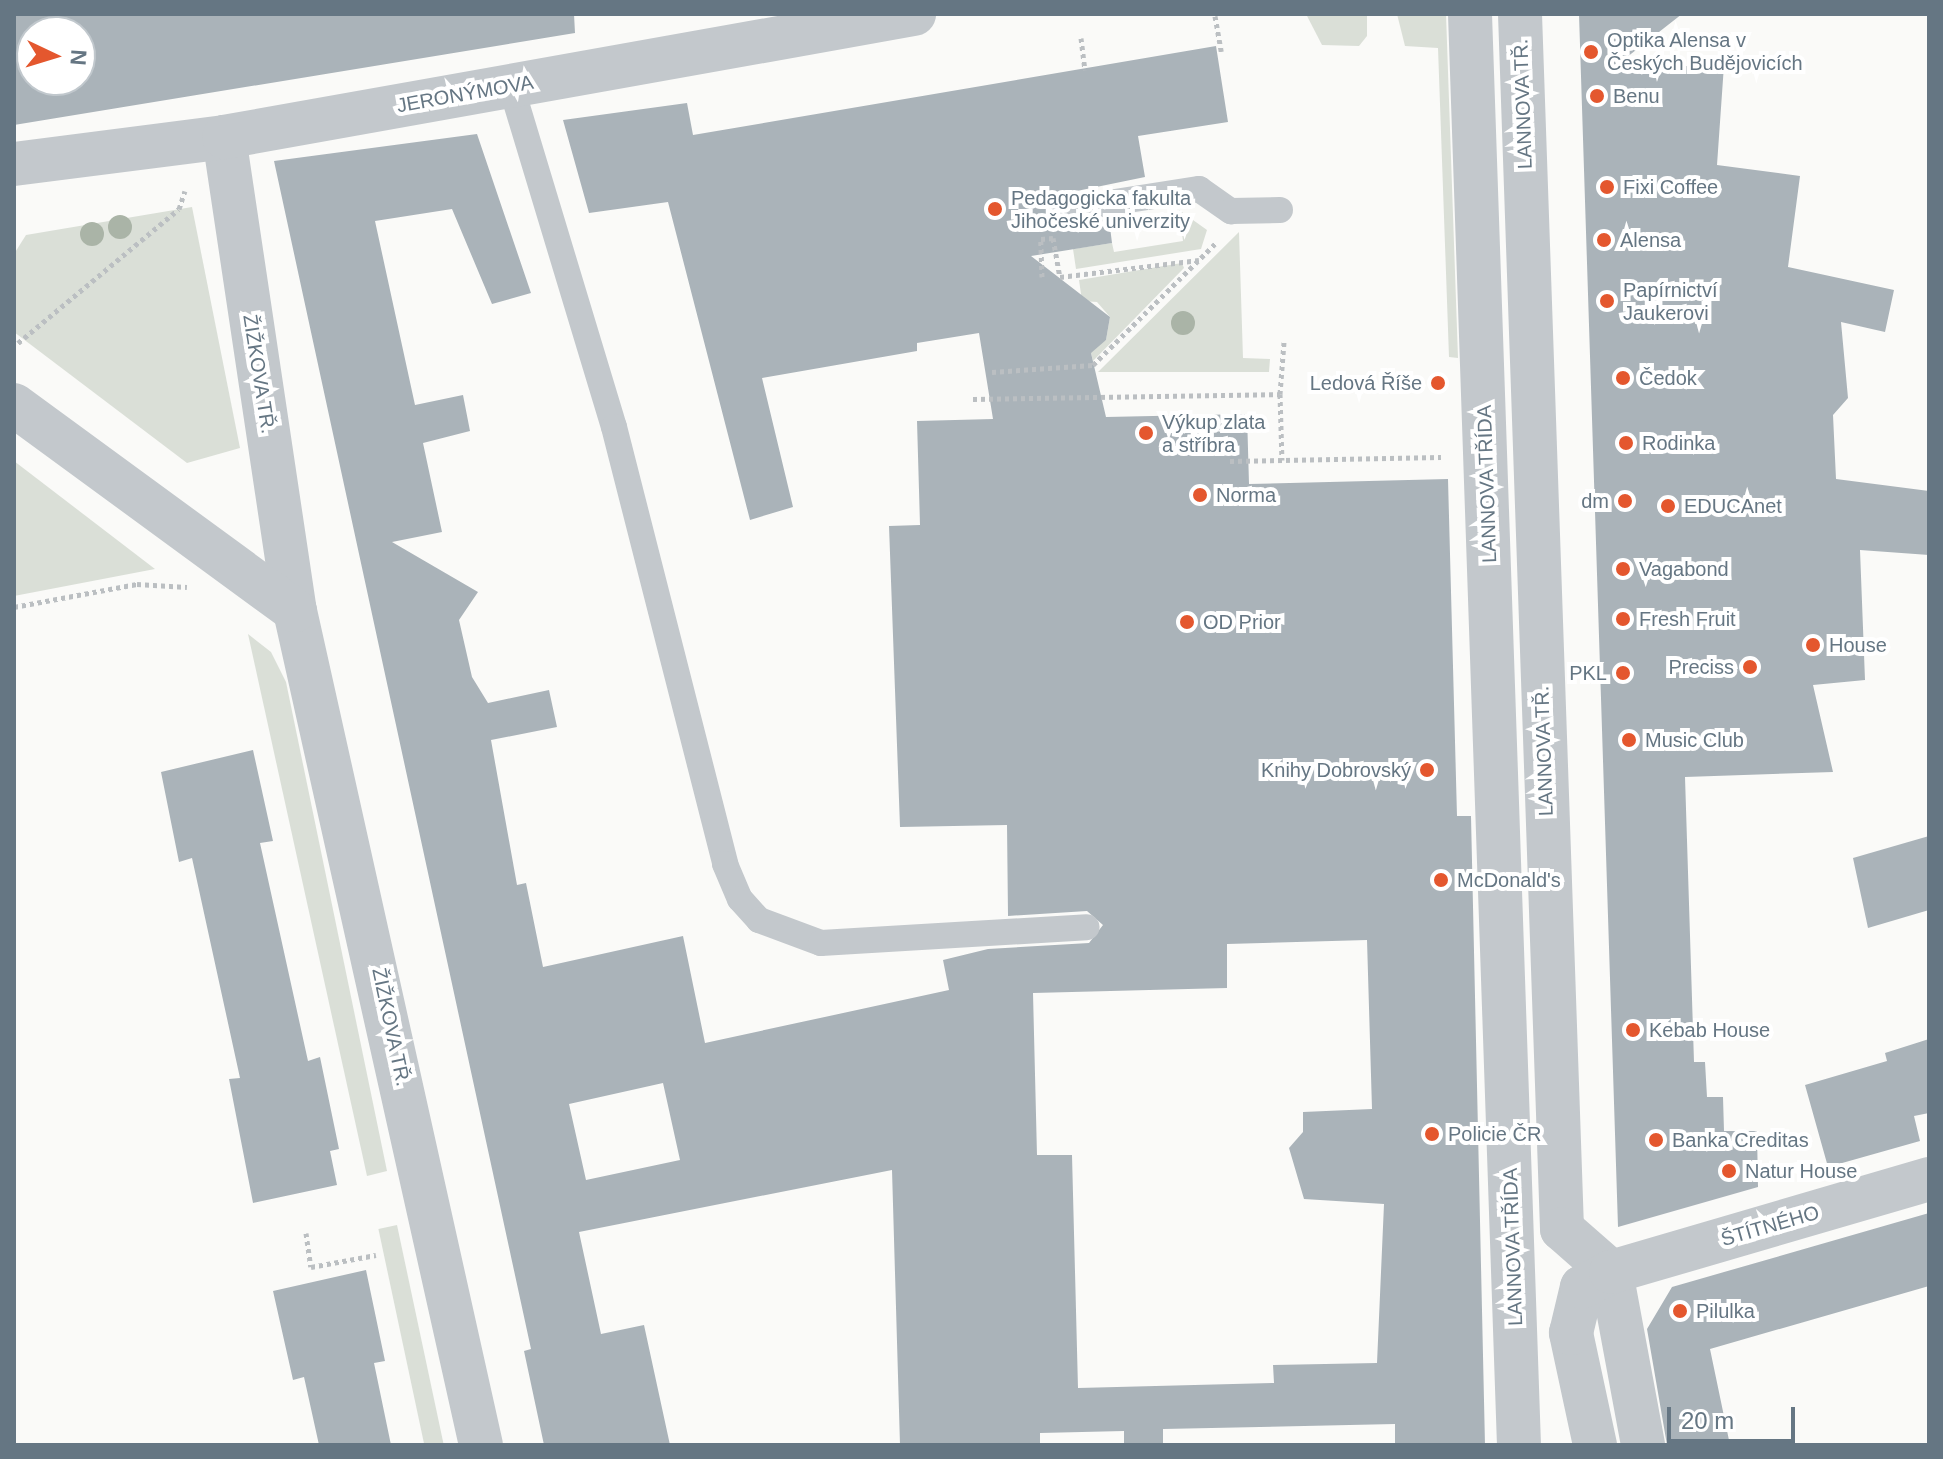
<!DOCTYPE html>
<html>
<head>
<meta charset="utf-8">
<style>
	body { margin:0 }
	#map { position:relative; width:1943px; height:1459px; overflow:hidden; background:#fafaf8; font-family:Helvetica,sans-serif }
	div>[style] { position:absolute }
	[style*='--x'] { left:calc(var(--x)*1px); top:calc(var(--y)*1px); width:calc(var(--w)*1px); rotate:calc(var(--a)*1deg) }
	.green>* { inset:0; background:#dadfd7; transform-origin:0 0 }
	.building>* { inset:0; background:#aab3b9 }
	.path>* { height:5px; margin-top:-2.5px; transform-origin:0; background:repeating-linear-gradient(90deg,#bbbfc2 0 4px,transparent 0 8px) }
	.lane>* { height:26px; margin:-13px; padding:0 13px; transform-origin:13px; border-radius:13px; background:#c3c8cc }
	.street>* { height:44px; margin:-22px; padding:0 22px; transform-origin:22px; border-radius:22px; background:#c3c8cc }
	.trees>* { width:24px; height:24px; margin:-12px; border-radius:50%; background:#aab4a7 }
	.dots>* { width:22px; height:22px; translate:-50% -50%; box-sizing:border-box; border:4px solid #fff; border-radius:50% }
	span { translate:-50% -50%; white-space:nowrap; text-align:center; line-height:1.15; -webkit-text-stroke:8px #fff; paint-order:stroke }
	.poi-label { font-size:20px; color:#657683 }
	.left { translate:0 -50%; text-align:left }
	.right { translate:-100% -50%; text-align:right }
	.street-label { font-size:20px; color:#657683 }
	.frame { position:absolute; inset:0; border:16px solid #657683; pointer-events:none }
	.north { position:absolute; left:16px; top:16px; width:80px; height:80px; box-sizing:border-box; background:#fff; border:2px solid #c1c8cd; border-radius:50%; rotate:94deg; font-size:22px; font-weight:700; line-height:32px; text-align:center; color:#657683 }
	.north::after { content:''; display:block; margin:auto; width:28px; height:36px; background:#e4572e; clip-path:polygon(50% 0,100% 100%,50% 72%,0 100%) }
	.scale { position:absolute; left:1667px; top:1407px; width:128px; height:36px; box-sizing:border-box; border:4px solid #657683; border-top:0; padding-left:10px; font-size:24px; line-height:28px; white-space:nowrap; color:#657683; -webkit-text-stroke:6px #fff; paint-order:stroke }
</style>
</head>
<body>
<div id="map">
	<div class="green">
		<div style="clip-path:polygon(1306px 14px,1367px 14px,1367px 36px,1359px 46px,1322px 45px)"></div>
		<div style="clip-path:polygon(1397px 14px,1446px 14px,1458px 358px,1449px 357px,1438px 48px,1405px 46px)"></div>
		<div style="clip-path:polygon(192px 207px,240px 448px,187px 463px,14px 332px,14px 254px,26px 235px)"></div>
		<div style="clip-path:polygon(1179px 210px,1207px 230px,1201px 249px,1076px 269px,1073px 249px,1112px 243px,1114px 252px,1183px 241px)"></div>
		<div style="clip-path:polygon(1239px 232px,1243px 358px,1270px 359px,1269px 372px,1098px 372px)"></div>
		<div style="clip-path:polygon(1182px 263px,1184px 268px,1093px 361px,1090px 349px,1106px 340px,1110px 317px,1097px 302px,1082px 301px,1079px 280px)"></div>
		<div style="clip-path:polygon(14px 461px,155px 569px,14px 596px)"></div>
		<div style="clip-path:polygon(248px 634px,271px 652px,286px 682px,387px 1171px,367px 1176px)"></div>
		<div style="left:397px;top:1225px;width:225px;height:19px;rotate:78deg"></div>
	</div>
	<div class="building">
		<div style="clip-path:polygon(evenodd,14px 14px,574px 14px,575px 33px,14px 125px,14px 14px,32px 32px,80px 32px,80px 80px,32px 80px,32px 32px)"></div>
		<div style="clip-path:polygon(1579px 14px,1682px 14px,1613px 68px,1724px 65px,1717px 165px,1800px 176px,1788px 267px,1894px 290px,1885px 332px,1841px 322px,1848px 398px,1833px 415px,1836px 479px,1929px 491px,1929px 555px,1860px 550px,1865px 680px,1813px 685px,1833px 772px,1685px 777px,1694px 1062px,1705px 1062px,1707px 1097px,1723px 1097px,1724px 1131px,1757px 1131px,1758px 1187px,1618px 1227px)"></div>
		<div style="clip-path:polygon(evenodd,1216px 46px,1228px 122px,1138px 136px,1145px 177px,1067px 193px,1055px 204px,1065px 224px,1109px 219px,1112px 243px,1031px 256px,1110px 317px,1106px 340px,1091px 353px,1106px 417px,1247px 414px,1249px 484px,1448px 479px,1457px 816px,1471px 816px,1485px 1445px,1395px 1445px,1395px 1424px,1163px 1429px,1163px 1445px,1124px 1445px,1124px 1431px,1040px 1433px,1040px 1445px,900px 1445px,892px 1170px,579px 1232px,601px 1334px,644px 1325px,670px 1445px,544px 1445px,524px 1351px,531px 1349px,274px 161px,477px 134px,531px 293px,492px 304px,452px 209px,375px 221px,415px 405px,463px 395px,470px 431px,423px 443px,442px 532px,392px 542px,478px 592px,459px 620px,472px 677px,488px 703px,549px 690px,557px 727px,491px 740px,517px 885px,526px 883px,543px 967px,683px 936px,705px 1043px,949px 990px,943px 960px,988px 949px,1089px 943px,1103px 925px,1087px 911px,1008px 916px,1007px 825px,900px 827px,889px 526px,920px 525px,917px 421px,993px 419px,979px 333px,917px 343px,917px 351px,762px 378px,793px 507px,750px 520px,668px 202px,589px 213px,563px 120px,687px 103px,693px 135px,1216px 46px,1367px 940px,1372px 1109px,1303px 1112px,1303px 1132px,1289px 1148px,1304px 1199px,1384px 1204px,1377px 1363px,1273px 1365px,1274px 1383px,1078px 1388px,1072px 1155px,1037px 1155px,1033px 993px,1227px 988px,1227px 944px,1367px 940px,1216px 46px,663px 1083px,680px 1160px,586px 1180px,569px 1104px,663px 1083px)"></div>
		<div style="clip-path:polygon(253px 750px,273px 841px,260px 843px,308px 1061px,320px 1057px,339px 1149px,330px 1151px,337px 1185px,253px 1203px,229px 1079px,240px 1078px,192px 858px,179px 862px,161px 772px)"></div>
		<div style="clip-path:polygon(1929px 836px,1929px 910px,1868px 928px,1853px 858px)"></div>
		<div style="clip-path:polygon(1929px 1039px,1929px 1113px,1914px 1116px,1920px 1141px,1828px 1167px,1805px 1085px,1887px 1061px,1885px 1053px)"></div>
		<div style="clip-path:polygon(1929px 1213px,1929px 1286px,1710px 1349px,1730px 1445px,1667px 1445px,1647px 1329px,1672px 1287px)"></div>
		<div style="clip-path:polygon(366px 1270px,385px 1361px,374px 1363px,391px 1445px,319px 1445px,304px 1377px,293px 1380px,273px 1291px)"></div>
	</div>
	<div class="path">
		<div style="--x:1215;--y:16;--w:36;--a:80"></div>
		<div style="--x:1081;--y:38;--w:32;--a:83"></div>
		<div style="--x:1042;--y:277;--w:38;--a:-92"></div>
		<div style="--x:1041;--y:239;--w:12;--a:-5"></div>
		<div style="--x:1053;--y:238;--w:40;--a:80"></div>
		<div style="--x:1060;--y:277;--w:140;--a:-7"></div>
		<div style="--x:18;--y:343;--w:209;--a:-39.8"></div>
		<div style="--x:179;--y:209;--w:19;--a:-72"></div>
		<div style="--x:992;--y:372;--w:101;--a:-4"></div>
		<div style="--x:1093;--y:365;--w:173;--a:-44.8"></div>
		<div style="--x:1280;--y:394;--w:52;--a:-85.6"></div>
		<div style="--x:973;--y:399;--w:307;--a:-0.9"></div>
		<div style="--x:1280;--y:394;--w:66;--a:88.3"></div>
		<div style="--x:1230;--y:461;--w:211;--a:-1.1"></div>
		<div style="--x:14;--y:607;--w:125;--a:-10.6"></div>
		<div style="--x:137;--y:584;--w:50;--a:3.4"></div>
		<div style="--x:306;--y:1233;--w:34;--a:82"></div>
		<div style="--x:311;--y:1267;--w:66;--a:-10.5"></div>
	</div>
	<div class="lane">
		<div style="--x:511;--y:86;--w:356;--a:73.2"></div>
		<div style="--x:614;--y:427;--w:451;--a:75.7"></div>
		<div style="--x:725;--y:864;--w:38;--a:67"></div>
		<div style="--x:740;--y:899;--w:28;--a:48"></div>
		<div style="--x:759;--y:920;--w:66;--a:20.4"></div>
		<div style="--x:821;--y:943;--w:266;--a:-3.4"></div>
		<div style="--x:1070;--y:209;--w:131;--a:-8.8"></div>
		<div style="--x:1199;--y:189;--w:39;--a:35"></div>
		<div style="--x:1231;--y:211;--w:49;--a:-1.2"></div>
	</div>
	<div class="street">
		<div style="--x:1470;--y:14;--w:1432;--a:88.04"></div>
		<div style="--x:1520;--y:14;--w:1216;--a:88.02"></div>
		<div style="--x:1562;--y:1229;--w:65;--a:41.3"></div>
		<div style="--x:224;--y:137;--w:479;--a:81.5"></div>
		<div style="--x:295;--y:611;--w:854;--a:77.43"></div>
		<div style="--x:14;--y:164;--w:212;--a:-7.3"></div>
		<div style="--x:224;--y:137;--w:701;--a:-10.11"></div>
		<div style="--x:14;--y:405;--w:348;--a:36.2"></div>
		<div style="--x:1611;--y:1272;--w:176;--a:79.5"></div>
		<div style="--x:1595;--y:1445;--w:115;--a:-102.1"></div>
		<div style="--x:1571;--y:1333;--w:47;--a:-76.6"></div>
		<div style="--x:1582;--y:1287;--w:33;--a:-27"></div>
		<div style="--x:1611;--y:1272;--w:331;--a:-16.3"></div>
	</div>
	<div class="trees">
		<div style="left:120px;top:227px"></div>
		<div style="left:92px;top:234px"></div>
		<div style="left:1183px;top:323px"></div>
	</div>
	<div class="dots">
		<div style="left:1591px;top:52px;background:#e4572e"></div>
		<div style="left:1597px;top:96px;background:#e4572e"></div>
		<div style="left:1607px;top:187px;background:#e4572e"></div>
		<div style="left:995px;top:209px;background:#e4572e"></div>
		<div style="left:1604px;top:240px;background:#e4572e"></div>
		<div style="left:1607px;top:301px;background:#e4572e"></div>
		<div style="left:1623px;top:378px;background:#e4572e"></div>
		<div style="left:1438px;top:383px;background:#e4572e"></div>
		<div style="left:1146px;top:433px;background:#e4572e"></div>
		<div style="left:1626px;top:443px;background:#e4572e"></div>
		<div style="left:1200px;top:495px;background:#e4572e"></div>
		<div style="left:1625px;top:501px;background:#e4572e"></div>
		<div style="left:1668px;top:506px;background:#e4572e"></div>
		<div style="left:1623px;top:569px;background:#e4572e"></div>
		<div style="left:1623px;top:619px;background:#e4572e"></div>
		<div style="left:1187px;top:622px;background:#e4572e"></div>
		<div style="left:1813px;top:645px;background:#e4572e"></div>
		<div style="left:1750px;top:667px;background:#e4572e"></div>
		<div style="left:1623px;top:673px;background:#e4572e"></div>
		<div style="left:1629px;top:740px;background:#e4572e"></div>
		<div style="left:1427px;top:770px;background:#e4572e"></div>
		<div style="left:1441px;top:880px;background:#e4572e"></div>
		<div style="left:1633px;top:1030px;background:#e4572e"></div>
		<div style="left:1432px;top:1134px;background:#e4572e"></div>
		<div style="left:1656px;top:1140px;background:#e4572e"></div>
		<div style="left:1729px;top:1171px;background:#e4572e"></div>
		<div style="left:1680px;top:1311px;background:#e4572e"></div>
	</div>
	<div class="poi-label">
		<span class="left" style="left:1607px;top:52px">Optika Alensa v<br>Českých Budějovicích</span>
		<span class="left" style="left:1613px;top:96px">Benu</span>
		<span class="left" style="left:1623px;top:187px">Fixi Coffee</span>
		<span class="left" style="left:1011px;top:210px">Pedagogicka fakulta<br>Jihočeské univerzity</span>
		<span class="left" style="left:1620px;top:240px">Alensa</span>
		<span class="left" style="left:1623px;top:302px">Papírnictví<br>Jaukerovi</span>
		<span class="left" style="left:1639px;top:378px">Čedok</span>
		<span class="right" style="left:1422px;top:383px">Ledová Říše</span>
		<span class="left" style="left:1162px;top:434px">Výkup zlata<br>a stříbra</span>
		<span class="left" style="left:1642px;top:443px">Rodinka</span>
		<span class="left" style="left:1216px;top:495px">Norma</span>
		<span class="right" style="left:1609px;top:501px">dm</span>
		<span class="left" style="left:1684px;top:506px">EDUCAnet</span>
		<span class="left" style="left:1639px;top:569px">Vagabond</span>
		<span class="left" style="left:1639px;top:619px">Fresh Fruit</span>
		<span class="left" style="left:1203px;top:622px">OD Prior</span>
		<span class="left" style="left:1829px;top:645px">House</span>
		<span class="right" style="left:1734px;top:667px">Preciss</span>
		<span class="right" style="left:1607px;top:673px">PKL</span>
		<span class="left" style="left:1645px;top:740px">Music Club</span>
		<span class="right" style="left:1411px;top:770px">Knihy Dobrovský</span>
		<span class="left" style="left:1457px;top:880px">McDonald's</span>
		<span class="left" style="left:1649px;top:1030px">Kebab House</span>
		<span class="left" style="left:1448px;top:1134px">Policie ČR</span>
		<span class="left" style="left:1672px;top:1140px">Banka Creditas</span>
		<span class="left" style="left:1745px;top:1171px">Natur House</span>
		<span class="left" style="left:1696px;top:1311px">Pilulka</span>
	</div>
	<div class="street-label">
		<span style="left:465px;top:94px;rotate:-10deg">JERONÝMOVA</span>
		<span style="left:1523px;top:104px;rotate:-92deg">LANNOVA TŘ.</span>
		<span style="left:259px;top:374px;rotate:81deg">ŽIŽKOVA TŘ.</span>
		<span style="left:1487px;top:484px;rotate:-92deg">LANNOVA TŘÍDA</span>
		<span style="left:1544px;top:751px;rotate:-92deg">LANNOVA TŘ.</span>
		<span style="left:391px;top:1027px;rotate:78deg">ŽIŽKOVA TŘ.</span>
		<span style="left:1770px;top:1226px;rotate:-16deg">ŠTÍTNÉHO</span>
		<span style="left:1513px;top:1247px;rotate:-92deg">LANNOVA TŘÍDA</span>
	</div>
	<div class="frame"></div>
	<div class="north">N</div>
	<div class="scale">20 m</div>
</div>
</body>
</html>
